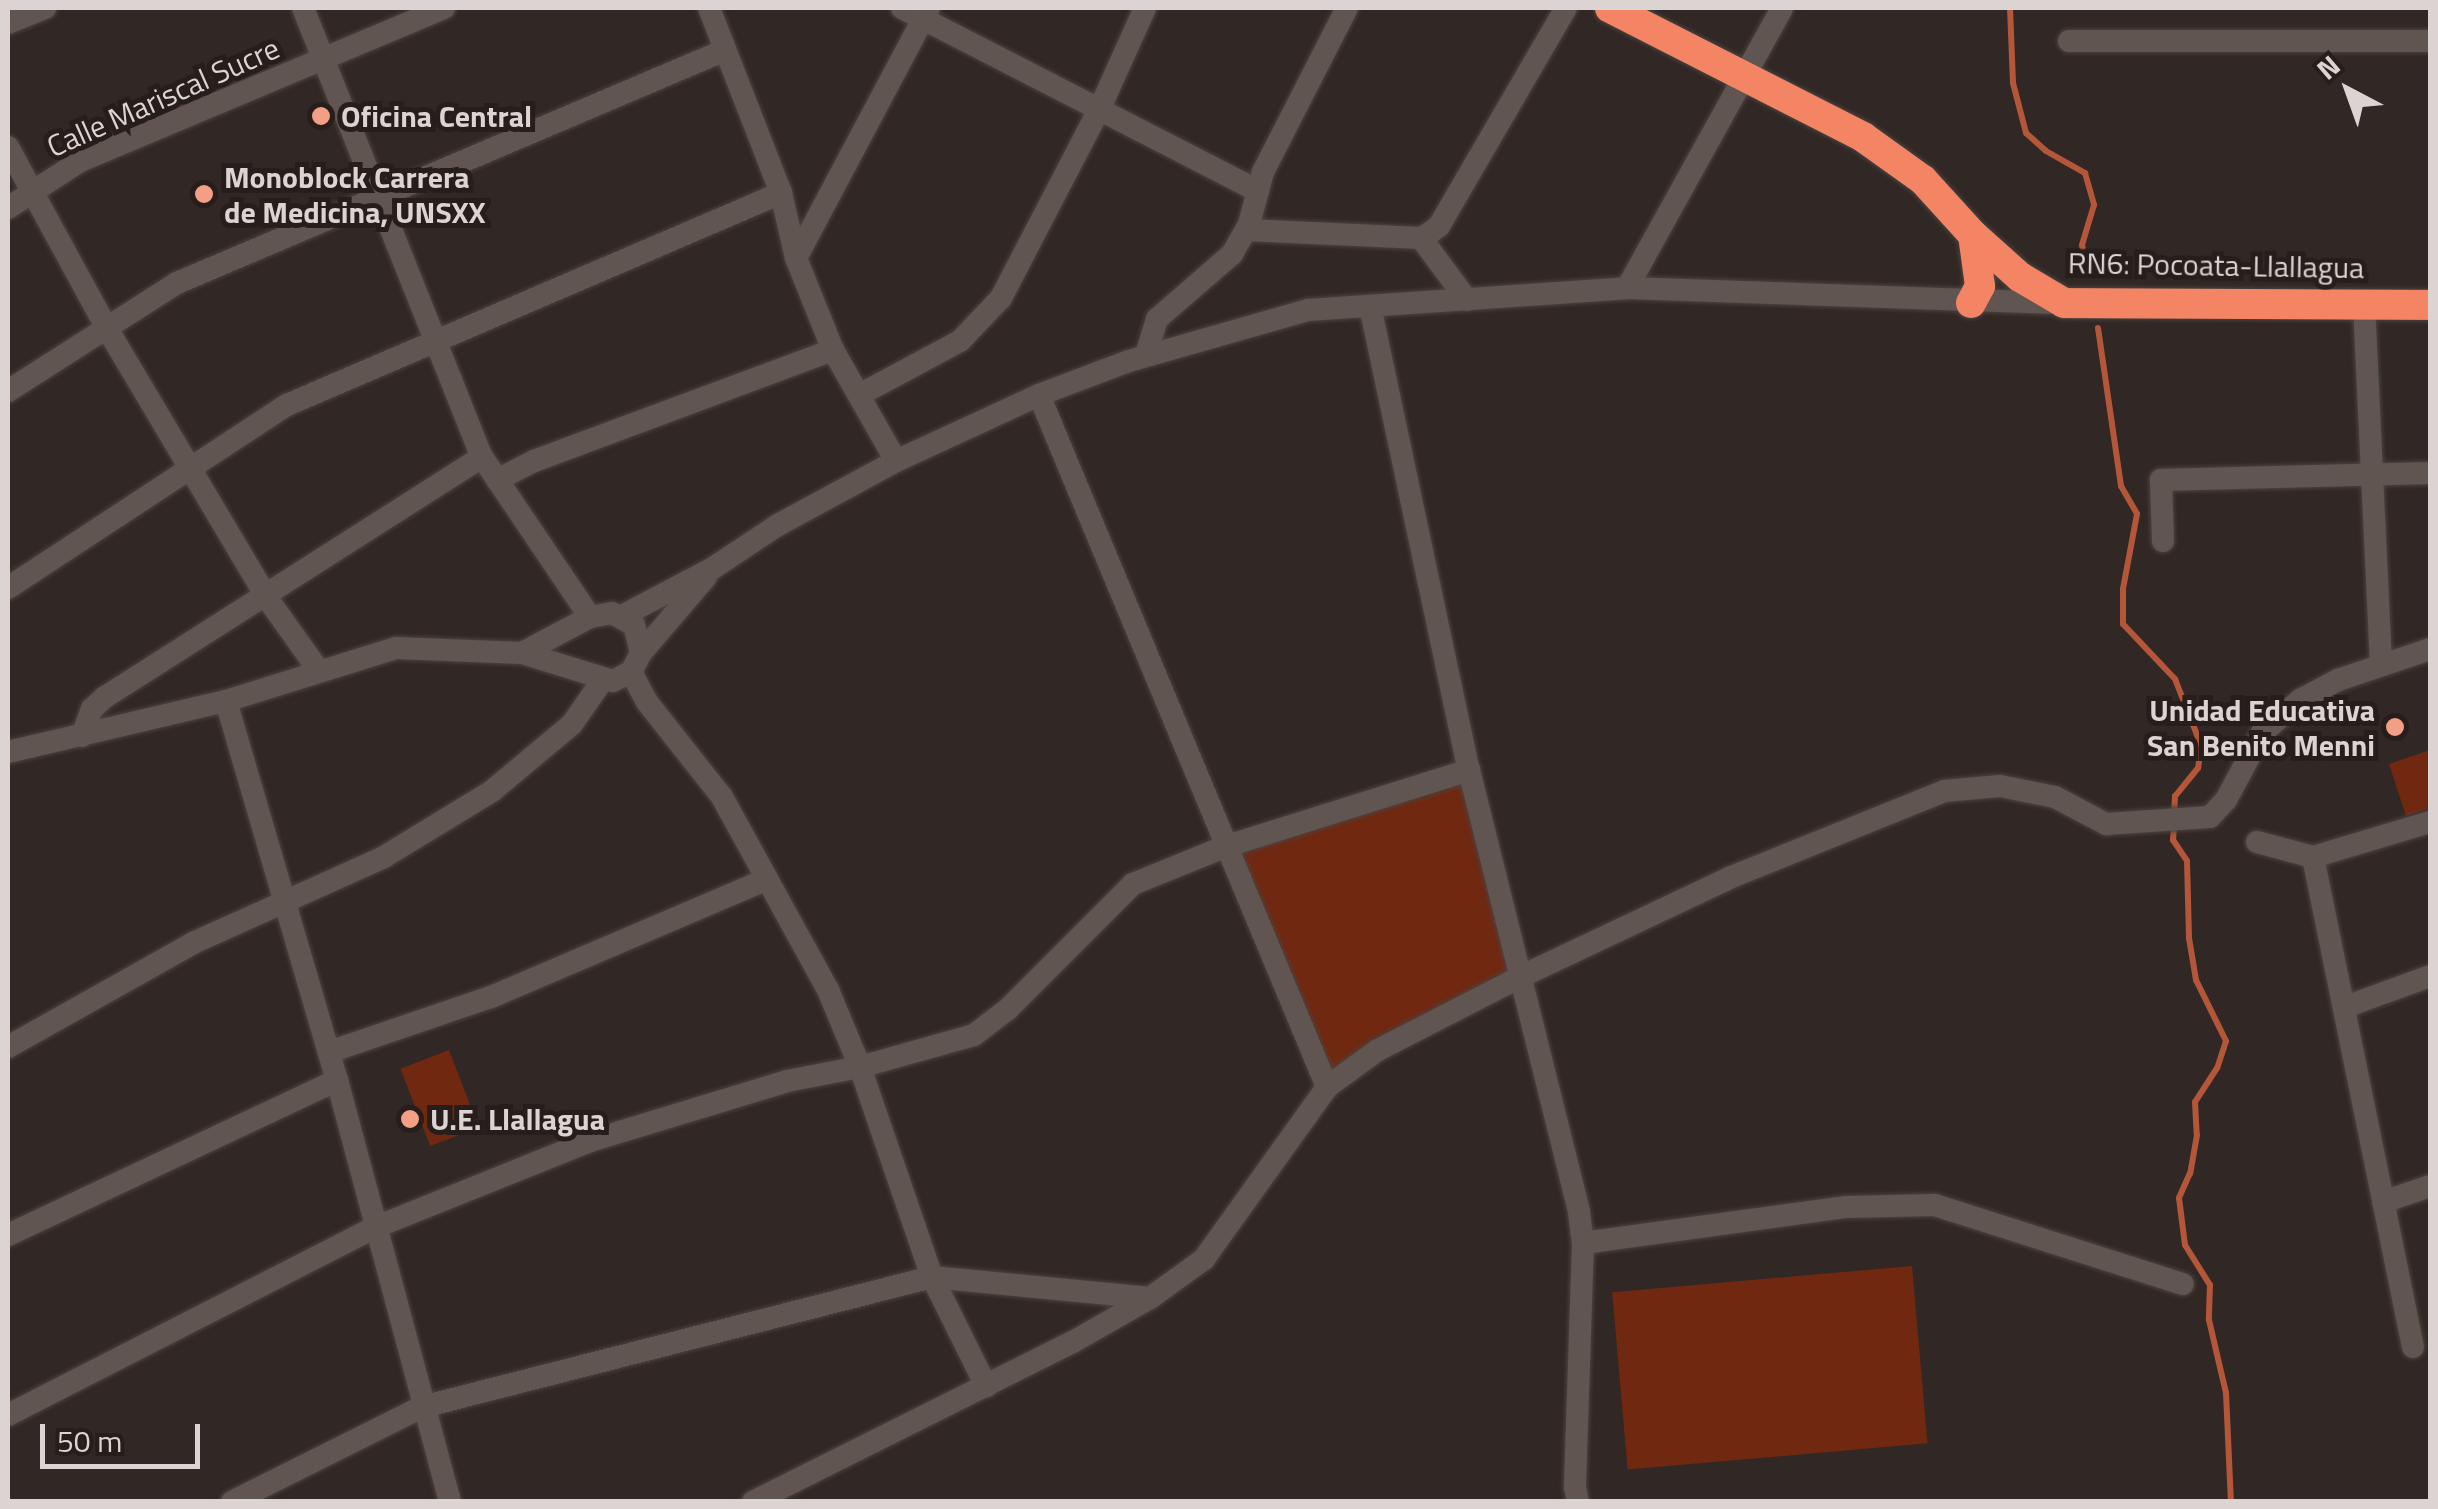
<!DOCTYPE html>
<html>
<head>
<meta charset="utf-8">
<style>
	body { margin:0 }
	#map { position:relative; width:2438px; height:1509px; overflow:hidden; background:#312724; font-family:"Titillium Web",sans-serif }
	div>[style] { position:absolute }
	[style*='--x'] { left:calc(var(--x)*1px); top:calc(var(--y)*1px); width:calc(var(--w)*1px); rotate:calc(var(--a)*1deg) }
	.green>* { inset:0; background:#712811; transform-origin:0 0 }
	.stream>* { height:6px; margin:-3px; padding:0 3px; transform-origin:3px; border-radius:3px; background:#b4563a }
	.roads { filter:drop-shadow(0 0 2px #4b4340) drop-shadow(0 0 2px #4b4340) }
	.minor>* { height:22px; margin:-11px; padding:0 11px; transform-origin:11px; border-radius:11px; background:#605551 }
	.highway>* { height:30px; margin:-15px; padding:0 15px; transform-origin:15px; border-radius:15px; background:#f38565 }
	.dots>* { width:28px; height:28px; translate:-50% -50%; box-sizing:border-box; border:5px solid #271e1b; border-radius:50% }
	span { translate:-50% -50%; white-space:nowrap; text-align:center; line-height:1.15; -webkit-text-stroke:10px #271e1b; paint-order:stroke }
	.street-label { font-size:30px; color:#dbd4d2 }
	.poi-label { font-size:30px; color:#dbd4d2; font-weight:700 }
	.left { translate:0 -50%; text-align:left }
	.right { translate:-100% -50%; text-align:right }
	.frame { position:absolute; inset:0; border:10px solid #dbd4d2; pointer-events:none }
	.north { position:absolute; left:2298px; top:40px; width:100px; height:100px; -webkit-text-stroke:8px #271e1b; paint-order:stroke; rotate:319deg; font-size:28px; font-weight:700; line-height:40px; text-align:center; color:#dbd4d2 }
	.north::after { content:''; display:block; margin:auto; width:35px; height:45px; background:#dbd4d2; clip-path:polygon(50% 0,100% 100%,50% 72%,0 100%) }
	.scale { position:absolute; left:40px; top:1424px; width:160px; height:45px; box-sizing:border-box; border:5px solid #dbd4d2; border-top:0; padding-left:12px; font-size:30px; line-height:35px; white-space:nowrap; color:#dbd4d2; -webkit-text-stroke:8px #271e1b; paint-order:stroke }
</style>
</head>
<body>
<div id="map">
	<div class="green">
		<div style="clip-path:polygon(2430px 750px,2430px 808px,2406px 816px,2389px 764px)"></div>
		<div style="clip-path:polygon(1469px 770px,1522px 976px,1327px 1087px,1224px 847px)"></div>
		<div style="left:449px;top:1050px;width:83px;height:52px;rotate:69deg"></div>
		<div style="left:1912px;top:1266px;width:178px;height:301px;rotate:85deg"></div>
	</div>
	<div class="stream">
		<div style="--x:2010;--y:8;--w:75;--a:87.7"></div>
		<div style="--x:2013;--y:83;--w:52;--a:75.4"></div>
		<div style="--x:2026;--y:133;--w:27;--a:42"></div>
		<div style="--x:2046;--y:151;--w:45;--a:29.4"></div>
		<div style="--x:2085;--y:173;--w:33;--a:74"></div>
		<div style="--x:2094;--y:205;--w:42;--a:106.7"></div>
		<div style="--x:2082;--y:245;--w:29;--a:76"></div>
		<div style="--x:2098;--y:328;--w:160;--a:81.7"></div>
		<div style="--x:2121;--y:486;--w:32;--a:60"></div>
		<div style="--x:2137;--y:514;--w:76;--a:100.6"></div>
		<div style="--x:2123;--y:589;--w:35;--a:90"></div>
		<div style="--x:2123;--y:624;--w:76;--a:46.6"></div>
		<div style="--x:2175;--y:679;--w:71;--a:68.5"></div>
		<div style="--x:2201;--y:745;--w:23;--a:97"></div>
		<div style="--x:2198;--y:768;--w:36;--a:129"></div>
		<div style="--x:2175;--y:796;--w:17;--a:93"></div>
		<div style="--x:2174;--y:826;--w:14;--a:94"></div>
		<div style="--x:2173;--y:840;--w:25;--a:56"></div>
		<div style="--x:2187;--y:861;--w:77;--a:88.5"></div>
		<div style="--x:2189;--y:938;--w:43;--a:80.5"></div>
		<div style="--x:2196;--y:980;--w:68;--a:63.8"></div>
		<div style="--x:2226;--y:1041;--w:28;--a:108"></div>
		<div style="--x:2217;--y:1068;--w:40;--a:122.9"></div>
		<div style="--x:2195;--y:1102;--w:33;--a:87"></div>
		<div style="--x:2197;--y:1135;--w:39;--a:100"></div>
		<div style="--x:2190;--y:1173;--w:27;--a:114"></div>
		<div style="--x:2179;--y:1198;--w:47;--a:82.7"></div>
		<div style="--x:2185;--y:1245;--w:47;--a:58"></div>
		<div style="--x:2210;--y:1285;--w:35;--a:92"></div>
		<div style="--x:2209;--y:1320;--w:75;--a:76.9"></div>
		<div style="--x:2226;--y:1393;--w:109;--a:87.4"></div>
	</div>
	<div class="roads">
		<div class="minor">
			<div style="--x:303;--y:8;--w:483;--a:68.3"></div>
			<div style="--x:482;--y:457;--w:193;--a:56"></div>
			<div style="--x:709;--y:8;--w:199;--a:68.7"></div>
			<div style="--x:781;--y:193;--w:67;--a:77"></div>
			<div style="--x:796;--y:258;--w:99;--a:68.1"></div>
			<div style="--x:833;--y:350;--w:128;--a:60.4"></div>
			<div style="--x:902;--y:8;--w:400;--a:27.2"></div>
			<div style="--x:8;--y:23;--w:40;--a:-22"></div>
			<div style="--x:2069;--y:41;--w:361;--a:0"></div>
			<div style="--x:8;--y:147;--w:203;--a:61.4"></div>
			<div style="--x:105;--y:325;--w:314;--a:59.3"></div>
			<div style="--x:265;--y:595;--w:93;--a:54.6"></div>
			<div style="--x:8;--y:208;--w:86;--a:-33.1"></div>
			<div style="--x:80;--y:161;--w:395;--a:-22.8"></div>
			<div style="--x:1246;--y:230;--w:175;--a:2.6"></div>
			<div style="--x:1421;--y:238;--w:12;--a:-31"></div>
			<div style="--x:1431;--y:232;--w:10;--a:-37"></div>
			<div style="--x:1439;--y:226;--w:252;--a:-59.8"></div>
			<div style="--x:1421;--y:238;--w:77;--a:53.4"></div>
			<div style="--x:796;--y:258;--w:283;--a:-62"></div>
			<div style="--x:1627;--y:288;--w:320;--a:-61"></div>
			<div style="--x:2364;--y:304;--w:360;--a:87.3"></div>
			<div style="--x:1370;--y:306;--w:474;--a:78"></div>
			<div style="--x:1469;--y:770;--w:455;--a:76"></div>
			<div style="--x:1579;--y:1212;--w:31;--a:83"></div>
			<div style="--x:1583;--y:1243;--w:244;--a:91.9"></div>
			<div style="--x:1575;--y:1487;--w:15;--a:79"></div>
			<div style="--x:1146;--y:355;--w:38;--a:-73"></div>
			<div style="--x:1157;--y:319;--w:99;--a:-40.9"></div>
			<div style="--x:1232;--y:254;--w:34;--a:-60"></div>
			<div style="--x:1249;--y:224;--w:54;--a:-74.9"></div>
			<div style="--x:1263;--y:172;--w:184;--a:-62.9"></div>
			<div style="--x:8;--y:391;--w:201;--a:-32.6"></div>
			<div style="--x:177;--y:283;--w:595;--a:-23.03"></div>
			<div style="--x:861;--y:394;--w:112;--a:-28.2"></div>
			<div style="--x:960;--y:341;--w:59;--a:-46.4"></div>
			<div style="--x:1001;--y:298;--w:212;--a:-62.5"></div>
			<div style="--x:1099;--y:110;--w:112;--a:-65.7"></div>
			<div style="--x:1039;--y:395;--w:750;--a:67.4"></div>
			<div style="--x:497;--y:480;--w:42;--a:-27.2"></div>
			<div style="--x:534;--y:461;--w:319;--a:-20.4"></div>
			<div style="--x:2163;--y:541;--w:61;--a:-91.9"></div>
			<div style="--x:2161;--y:480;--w:269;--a:-1.5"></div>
			<div style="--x:8;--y:588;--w:334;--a:-33.3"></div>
			<div style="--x:287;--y:405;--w:538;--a:-23.23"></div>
			<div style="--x:622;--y:616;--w:103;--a:-27.8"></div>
			<div style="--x:713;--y:568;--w:78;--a:-33.5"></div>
			<div style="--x:778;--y:525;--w:134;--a:-28.5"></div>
			<div style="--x:896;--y:461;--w:157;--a:-24.8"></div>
			<div style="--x:1039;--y:395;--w:96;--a:-20.7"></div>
			<div style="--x:1129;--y:361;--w:186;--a:-15.9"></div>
			<div style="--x:1308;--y:310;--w:320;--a:-3.9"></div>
			<div style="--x:1627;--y:288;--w:436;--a:2"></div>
			<div style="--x:522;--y:653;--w:77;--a:-27.9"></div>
			<div style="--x:590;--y:617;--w:22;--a:-10"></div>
			<div style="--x:612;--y:613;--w:25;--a:29"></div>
			<div style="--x:634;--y:625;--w:29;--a:76"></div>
			<div style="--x:631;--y:672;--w:34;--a:62"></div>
			<div style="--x:647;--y:702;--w:121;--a:51.7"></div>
			<div style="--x:722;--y:797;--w:220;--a:61.2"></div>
			<div style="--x:828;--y:990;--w:83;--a:67.4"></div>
			<div style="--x:860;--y:1067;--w:222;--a:71.1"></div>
			<div style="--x:932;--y:1277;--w:122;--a:63.6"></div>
			<div style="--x:226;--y:701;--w:395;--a:73.7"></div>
			<div style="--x:337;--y:1080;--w:437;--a:75"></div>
			<div style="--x:82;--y:736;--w:29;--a:-70"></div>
			<div style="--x:92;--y:709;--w:18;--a:-43"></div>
			<div style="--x:105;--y:697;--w:447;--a:-32.5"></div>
			<div style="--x:8;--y:752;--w:224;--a:-13.2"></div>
			<div style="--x:226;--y:701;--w:178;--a:-17.3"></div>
			<div style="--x:396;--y:648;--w:126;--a:2.3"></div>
			<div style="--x:522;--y:653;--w:95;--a:17.1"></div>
			<div style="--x:613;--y:681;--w:20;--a:-27"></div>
			<div style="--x:631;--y:672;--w:21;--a:-62"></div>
			<div style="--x:641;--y:653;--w:100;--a:-49.5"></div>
			<div style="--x:2257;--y:842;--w:58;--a:15"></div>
			<div style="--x:2313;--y:857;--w:500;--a:78.47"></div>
			<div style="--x:2313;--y:857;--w:122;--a:-16.7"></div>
			<div style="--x:2345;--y:1007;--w:90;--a:-20"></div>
			<div style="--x:8;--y:1047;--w:212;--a:-29.3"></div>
			<div style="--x:193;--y:943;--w:209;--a:-24.2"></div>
			<div style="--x:384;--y:857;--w:127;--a:-31.4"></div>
			<div style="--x:492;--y:791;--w:104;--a:-39.9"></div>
			<div style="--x:572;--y:724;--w:52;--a:-55.1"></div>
			<div style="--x:329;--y:1052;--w:171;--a:-18.8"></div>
			<div style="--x:491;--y:997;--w:300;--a:-23.1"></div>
			<div style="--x:2383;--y:1202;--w:50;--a:-18.8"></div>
			<div style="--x:8;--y:1235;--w:364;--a:-25.2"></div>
			<div style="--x:1583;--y:1243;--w:266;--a:-7.8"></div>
			<div style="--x:1847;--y:1207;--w:88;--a:-1.3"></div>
			<div style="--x:1935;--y:1205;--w:260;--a:17.7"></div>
			<div style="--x:8;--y:1415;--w:413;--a:-27.1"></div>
			<div style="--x:376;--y:1227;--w:231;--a:-21.9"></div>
			<div style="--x:590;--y:1141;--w:206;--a:-16.9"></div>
			<div style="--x:787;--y:1081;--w:74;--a:-10.9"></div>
			<div style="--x:860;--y:1067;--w:118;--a:-15.7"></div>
			<div style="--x:974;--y:1035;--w:43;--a:-37.4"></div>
			<div style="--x:1008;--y:1009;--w:177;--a:-45"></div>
			<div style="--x:1133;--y:884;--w:98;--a:-22.1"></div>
			<div style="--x:1224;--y:847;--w:257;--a:-17.4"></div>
			<div style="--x:232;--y:1502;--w:212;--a:-26.6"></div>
			<div style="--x:422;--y:1407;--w:526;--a:-14.3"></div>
			<div style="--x:932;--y:1277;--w:219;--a:5.5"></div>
			<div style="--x:753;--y:1502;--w:356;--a:-26.6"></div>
			<div style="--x:1071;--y:1343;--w:91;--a:-29.7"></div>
			<div style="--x:1150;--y:1298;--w:67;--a:-35.8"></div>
			<div style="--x:1204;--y:1259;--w:211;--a:-54.4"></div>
			<div style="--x:1327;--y:1087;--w:63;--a:-36"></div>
			<div style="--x:1378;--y:1050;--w:162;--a:-27.2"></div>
			<div style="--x:1522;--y:976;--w:229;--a:-25.3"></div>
			<div style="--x:1729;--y:878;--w:232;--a:-22"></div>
			<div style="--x:1944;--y:791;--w:56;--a:-5.1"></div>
			<div style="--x:2000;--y:786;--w:56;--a:11.3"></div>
			<div style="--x:2055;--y:797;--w:58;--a:27.9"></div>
			<div style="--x:2106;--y:824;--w:104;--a:-3.9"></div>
			<div style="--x:2210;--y:817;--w:23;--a:-47"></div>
			<div style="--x:2226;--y:800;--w:76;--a:-61.8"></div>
			<div style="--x:2262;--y:733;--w:50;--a:-41"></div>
			<div style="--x:2300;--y:700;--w:43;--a:-27.8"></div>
			<div style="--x:2338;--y:680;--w:97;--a:-18.6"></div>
		</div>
		<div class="highway">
			<div style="--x:1610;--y:8;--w:284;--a:27"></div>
			<div style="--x:1863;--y:137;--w:74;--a:35.6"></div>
			<div style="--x:1923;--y:180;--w:74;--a:47.7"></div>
			<div style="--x:1973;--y:235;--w:63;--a:41.8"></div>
			<div style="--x:2020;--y:277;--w:51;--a:30.6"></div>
			<div style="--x:2064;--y:303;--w:366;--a:0.3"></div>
			<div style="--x:1971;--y:303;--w:19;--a:-62"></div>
			<div style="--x:1980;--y:286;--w:51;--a:-97.8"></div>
		</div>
	</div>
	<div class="dots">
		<div style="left:321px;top:116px;background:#f39f86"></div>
		<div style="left:204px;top:194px;background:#f39f86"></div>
		<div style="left:2395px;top:727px;background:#f39f86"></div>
		<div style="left:410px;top:1119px;background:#f39f86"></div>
	</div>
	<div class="street-label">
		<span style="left:163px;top:97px;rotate:-24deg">Calle Mariscal Sucre</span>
		<span style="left:2216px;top:265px;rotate:1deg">RN6: Pocoata-Llallagua</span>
	</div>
	<div class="poi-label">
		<span class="left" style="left:341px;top:116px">Oficina Central</span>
		<span class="left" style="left:224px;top:194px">Monoblock Carrera<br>de Medicina, UNSXX</span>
		<span class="right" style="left:2375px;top:727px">Unidad Educativa<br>San Benito Menni</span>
		<span class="left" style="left:430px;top:1119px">U.E. Llallagua</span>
	</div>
	<div class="frame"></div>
	<div class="north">N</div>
	<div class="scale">50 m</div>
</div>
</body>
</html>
